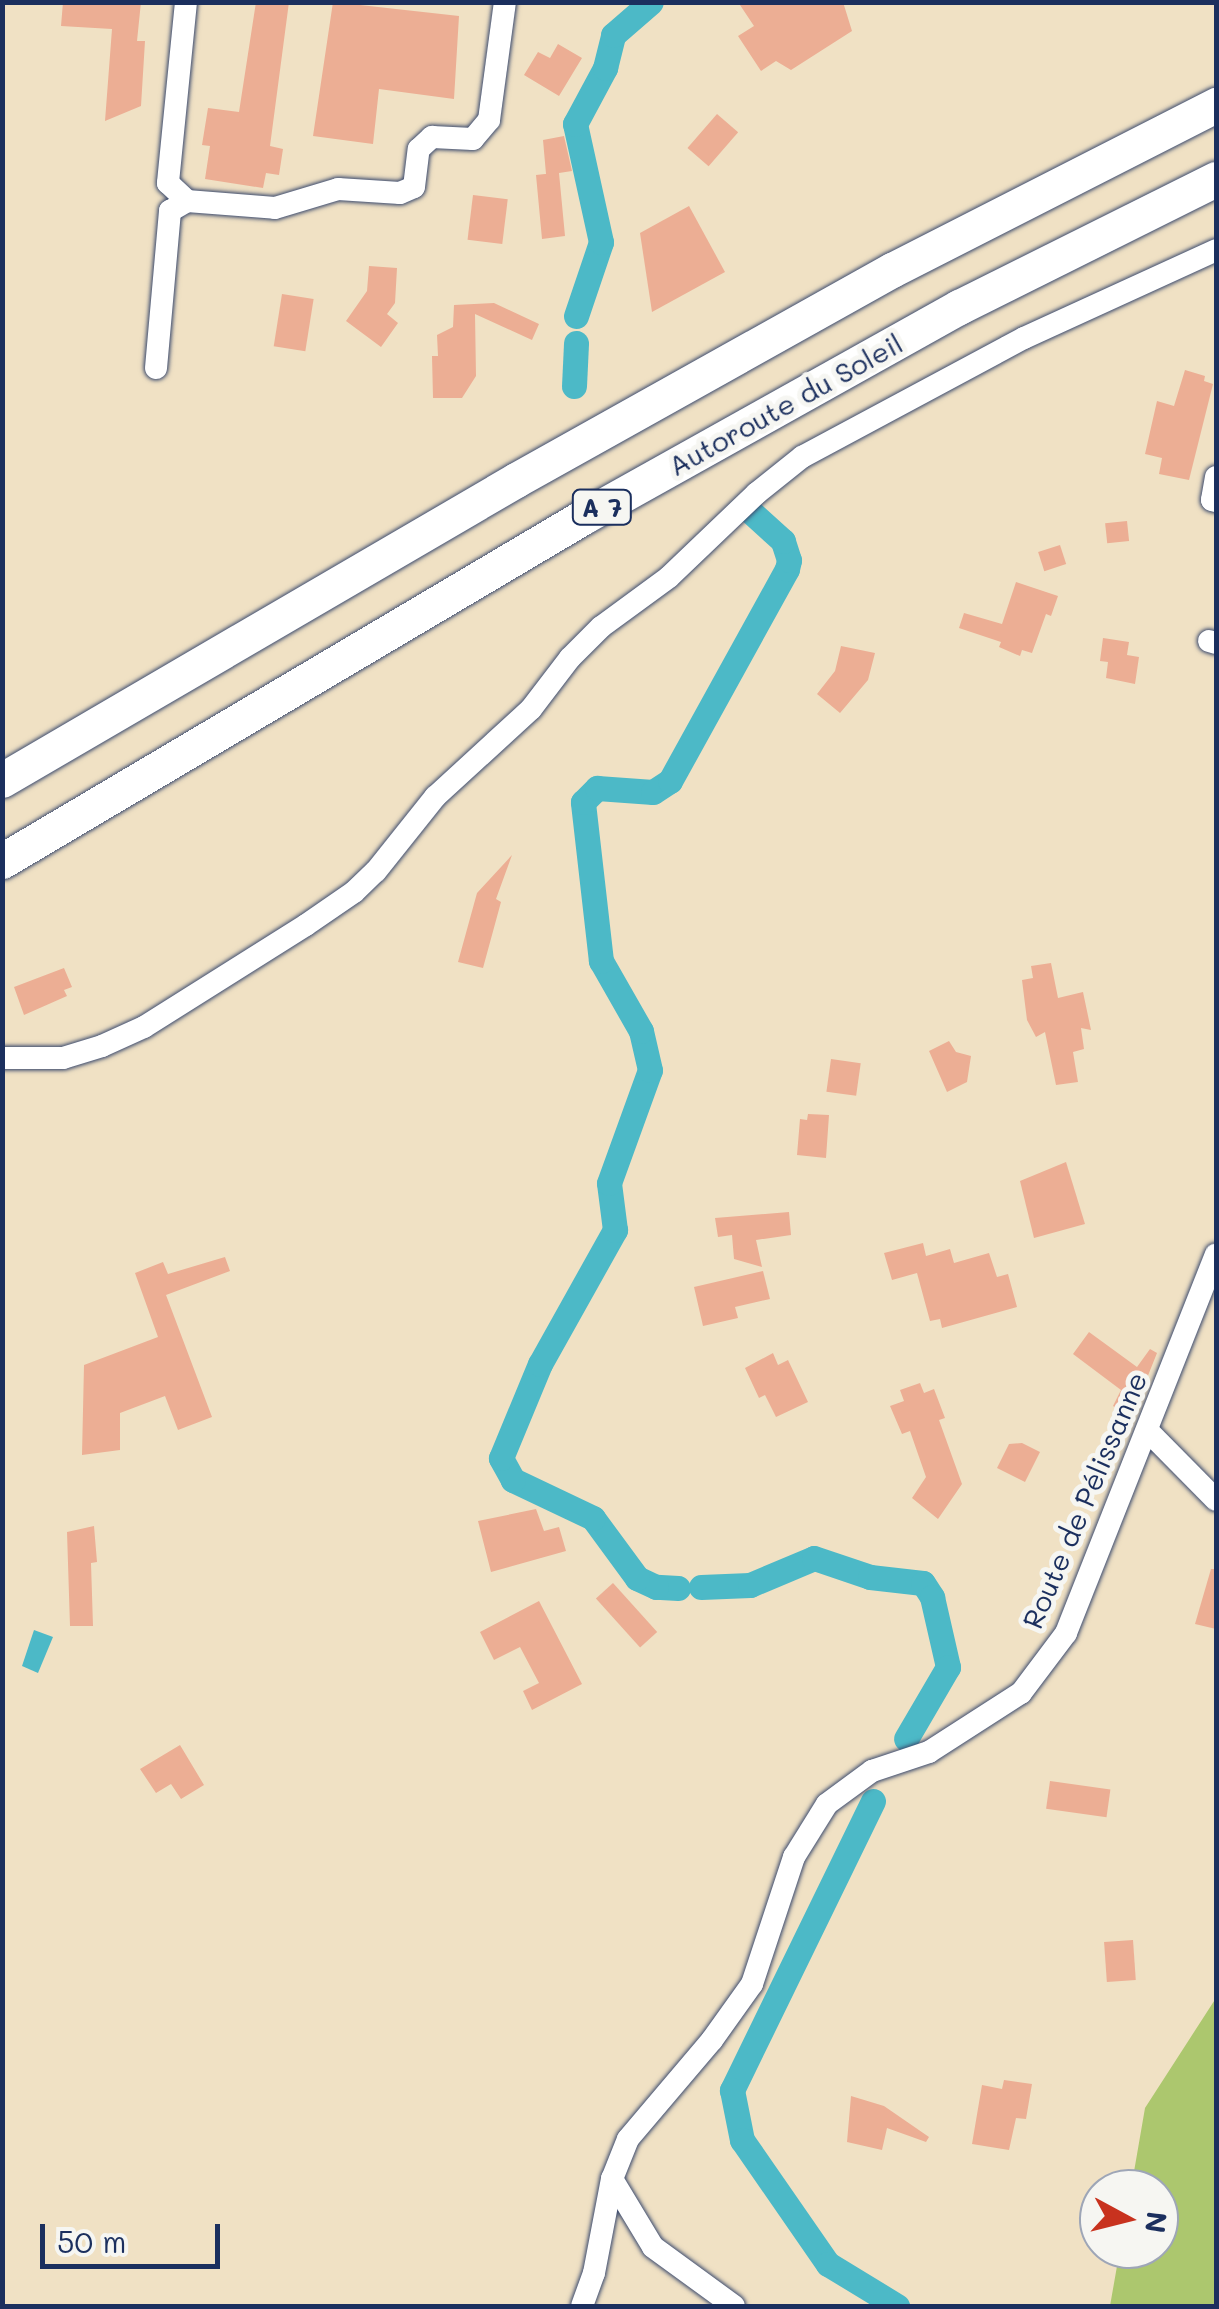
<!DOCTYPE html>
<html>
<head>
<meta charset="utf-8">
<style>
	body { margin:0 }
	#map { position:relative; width:1219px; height:2309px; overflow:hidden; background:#f0e1c4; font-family:Mali,sans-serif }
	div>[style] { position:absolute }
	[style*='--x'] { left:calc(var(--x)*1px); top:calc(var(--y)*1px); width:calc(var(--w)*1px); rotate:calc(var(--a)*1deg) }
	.green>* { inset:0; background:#acc76e }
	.water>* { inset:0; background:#4cb9c7 }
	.canal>* { height:25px; margin:-12.5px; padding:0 12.5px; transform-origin:12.5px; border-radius:12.5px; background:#4cb9c7 }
	.building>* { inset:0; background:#ecae94; transform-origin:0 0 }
	.roads { filter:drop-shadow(0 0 2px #3b4a6d) drop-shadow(0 0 2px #3b4a6d) }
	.minor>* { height:22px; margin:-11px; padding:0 11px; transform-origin:11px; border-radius:11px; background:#fff }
	.highway>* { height:35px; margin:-17.5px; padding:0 17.5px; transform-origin:17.5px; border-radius:17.5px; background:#fff }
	span { translate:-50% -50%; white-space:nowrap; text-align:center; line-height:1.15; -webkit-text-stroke:10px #f6f6f2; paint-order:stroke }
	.shield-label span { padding:2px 8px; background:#f6f6f2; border:2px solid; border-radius:8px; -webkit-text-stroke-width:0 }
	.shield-label { font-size:25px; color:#1b2f5e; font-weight:700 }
	.street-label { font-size:28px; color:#1b2f5e }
	.frame { position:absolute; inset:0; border:5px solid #1b2f5e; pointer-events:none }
	.north { position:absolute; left:1079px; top:2169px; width:100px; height:100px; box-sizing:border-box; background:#f6f6f2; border:2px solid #9ea6b7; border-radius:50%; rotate:97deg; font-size:28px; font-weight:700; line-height:40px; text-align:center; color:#1b2f5e }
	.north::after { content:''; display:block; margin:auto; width:35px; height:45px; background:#c8321e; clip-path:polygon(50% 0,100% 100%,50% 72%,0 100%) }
	.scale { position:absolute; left:40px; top:2224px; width:180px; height:45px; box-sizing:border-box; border:5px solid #1b2f5e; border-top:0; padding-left:12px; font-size:30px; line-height:35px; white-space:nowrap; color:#1b2f5e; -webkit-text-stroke:8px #f6f6f2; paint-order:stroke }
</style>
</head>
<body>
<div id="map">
	<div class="green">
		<div style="clip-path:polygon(1216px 1998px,1216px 2306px,1110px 2306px,1120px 2249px,1159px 2249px,1159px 2189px,1131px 2189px,1145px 2108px)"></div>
	</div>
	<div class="water">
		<div style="clip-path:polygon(34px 1630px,53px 1637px,38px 1673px,22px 1666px)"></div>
	</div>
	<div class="canal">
		<div style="--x:576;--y:316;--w:78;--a:-71.3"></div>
		<div style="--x:601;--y:242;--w:121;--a:-102.4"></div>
		<div style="--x:575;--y:124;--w:64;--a:-61.8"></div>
		<div style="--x:605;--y:68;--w:34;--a:-76"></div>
		<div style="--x:613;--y:35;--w:50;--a:-41"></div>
		<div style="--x:574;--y:386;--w:43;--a:-87.3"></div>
		<div style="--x:701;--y:1587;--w:49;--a:-2.3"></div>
		<div style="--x:750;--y:1585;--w:69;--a:-22.9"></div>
		<div style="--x:814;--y:1558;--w:59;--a:18.7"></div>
		<div style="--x:870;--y:1577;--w:53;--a:6.5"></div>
		<div style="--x:923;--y:1583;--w:17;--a:57"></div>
		<div style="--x:932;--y:1597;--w:72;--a:77.1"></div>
		<div style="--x:948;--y:1667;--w:83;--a:120.3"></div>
		<div style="--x:678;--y:1588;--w:22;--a:-177"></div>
		<div style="--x:656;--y:1587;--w:21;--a:-155"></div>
		<div style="--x:637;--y:1578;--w:74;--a:-126.3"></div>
		<div style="--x:593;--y:1518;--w:89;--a:-154.6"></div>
		<div style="--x:513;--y:1480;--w:25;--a:-119"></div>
		<div style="--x:501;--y:1458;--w:102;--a:-67.5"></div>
		<div style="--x:540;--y:1364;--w:154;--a:-60.8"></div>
		<div style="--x:615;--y:1230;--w:47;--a:-97.3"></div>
		<div style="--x:609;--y:1183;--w:120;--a:-70.1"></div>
		<div style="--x:650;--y:1070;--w:40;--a:-103"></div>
		<div style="--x:641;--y:1031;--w:81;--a:-119.7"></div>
		<div style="--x:601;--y:961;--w:160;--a:-96.5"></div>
		<div style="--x:583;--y:802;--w:20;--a:-45"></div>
		<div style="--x:597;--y:788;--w:56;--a:4.1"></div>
		<div style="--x:653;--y:792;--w:20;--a:-33"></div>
		<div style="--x:670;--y:781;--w:242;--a:-61.1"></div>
		<div style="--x:787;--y:569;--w:9;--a:-77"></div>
		<div style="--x:789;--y:560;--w:20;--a:-108"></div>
		<div style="--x:783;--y:541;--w:42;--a:-137.9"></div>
		<div style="--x:873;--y:1801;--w:322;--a:116"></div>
		<div style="--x:732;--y:2090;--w:51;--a:78.7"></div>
		<div style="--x:742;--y:2140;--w:151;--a:55.3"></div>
		<div style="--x:828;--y:2264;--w:81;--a:31.3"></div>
	</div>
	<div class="building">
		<div style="clip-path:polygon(63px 2px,141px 2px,137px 41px,145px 41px,141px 106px,105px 121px,112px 29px,61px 26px)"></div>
		<div style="clip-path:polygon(256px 2px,289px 2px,270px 146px,283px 149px,279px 175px,266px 173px,263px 188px,205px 179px,210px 146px,202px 145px,208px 108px,239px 112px)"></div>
		<div style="clip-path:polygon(333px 2px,459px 16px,454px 99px,379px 89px,373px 144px,313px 136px)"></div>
		<div style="clip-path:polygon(738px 2px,843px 2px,852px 31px,791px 70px,776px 61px,761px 71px,738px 36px,754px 26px)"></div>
		<div style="clip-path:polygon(558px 44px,582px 58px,559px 96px,524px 75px,538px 52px,550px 58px)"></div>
		<div style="left:717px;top:114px;width:28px;height:45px;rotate:41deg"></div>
		<div style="clip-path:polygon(564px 136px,572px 171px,559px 173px,565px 236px,542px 239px,536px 175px,554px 173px,546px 174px,543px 140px)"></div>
		<div style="left:473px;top:195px;width:35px;height:45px;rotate:7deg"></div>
		<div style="clip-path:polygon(689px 206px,725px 272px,652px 312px,640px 233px)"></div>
		<div style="clip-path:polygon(369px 266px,397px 268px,395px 303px,387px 314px,398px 323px,381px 347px,346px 321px,367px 291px)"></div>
		<div style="left:282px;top:294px;width:32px;height:53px;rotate:9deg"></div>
		<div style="clip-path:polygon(494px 303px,539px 324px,532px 340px,475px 314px,476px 376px,462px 398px,433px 398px,432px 356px,438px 356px,437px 335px,453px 327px,454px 305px)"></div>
		<div style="clip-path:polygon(1185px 370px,1205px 376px,1204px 381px,1213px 384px,1189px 480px,1159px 474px,1162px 458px,1145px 454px,1157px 401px,1174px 406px)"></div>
		<div style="left:1127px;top:521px;width:20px;height:22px;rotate:84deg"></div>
		<div style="left:1060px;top:545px;width:20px;height:23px;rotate:72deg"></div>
		<div style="clip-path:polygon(1016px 582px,1058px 596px,1051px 616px,1046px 614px,1032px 653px,1022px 650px,1020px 656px,999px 647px,1001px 642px,959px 628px,964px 613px,1002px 624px)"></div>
		<div style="clip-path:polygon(1103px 638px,1129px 642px,1127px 655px,1139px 657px,1135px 684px,1106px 678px,1108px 662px,1100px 661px)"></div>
		<div style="clip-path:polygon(841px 646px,875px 653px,868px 680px,840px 713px,817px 694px,835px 671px)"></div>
		<div style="clip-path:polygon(512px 855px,496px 899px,501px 902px,483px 968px,458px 962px,477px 893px)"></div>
		<div style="clip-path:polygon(1051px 963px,1058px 998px,1083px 992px,1091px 1030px,1081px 1028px,1084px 1049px,1073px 1052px,1078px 1082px,1056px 1085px,1045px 1032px,1036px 1037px,1027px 1020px,1022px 980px,1033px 978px,1031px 966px)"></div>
		<div style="clip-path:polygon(64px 968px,72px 987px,64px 990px,67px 996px,24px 1015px,14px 987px)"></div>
		<div style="clip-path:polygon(949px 1041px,956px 1052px,971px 1056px,967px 1082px,947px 1092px,929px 1051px)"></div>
		<div style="left:831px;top:1059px;width:30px;height:33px;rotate:8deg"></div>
		<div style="clip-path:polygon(808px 1114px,829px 1115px,826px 1158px,797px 1155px,800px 1119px,807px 1120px)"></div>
		<div style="clip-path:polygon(1066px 1162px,1085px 1224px,1034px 1238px,1020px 1181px)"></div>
		<div style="clip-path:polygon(789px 1212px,791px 1235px,756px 1240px,762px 1267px,734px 1259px,732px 1235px,718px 1237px,715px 1218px)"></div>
		<div style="clip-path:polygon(923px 1243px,926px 1256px,950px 1249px,954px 1263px,989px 1253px,997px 1277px,1008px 1274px,1017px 1307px,942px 1328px,940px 1319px,930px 1321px,917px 1273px,892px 1280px,884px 1253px)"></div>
		<div style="clip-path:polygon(225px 1257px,230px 1271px,166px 1295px,212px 1417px,178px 1430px,165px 1396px,120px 1413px,120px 1450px,82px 1455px,84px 1365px,158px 1337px,135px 1273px,163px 1262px,168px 1274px)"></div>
		<div style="clip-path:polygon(763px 1271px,770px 1299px,735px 1307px,738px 1318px,703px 1326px,694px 1287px)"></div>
		<div style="clip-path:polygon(1089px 1332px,1137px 1367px,1150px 1349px,1157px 1353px,1131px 1418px,1113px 1406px,1121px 1390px,1073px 1354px)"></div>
		<div style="clip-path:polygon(773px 1353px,778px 1365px,788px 1360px,808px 1402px,776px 1417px,765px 1395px,759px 1398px,745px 1368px)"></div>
		<div style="clip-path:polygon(920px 1383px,924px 1393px,934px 1389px,945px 1418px,939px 1420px,962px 1484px,938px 1519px,912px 1498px,926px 1477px,910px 1431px,902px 1434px,890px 1406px,904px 1401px,900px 1390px)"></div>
		<div style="clip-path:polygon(1022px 1443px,1040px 1452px,1025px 1482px,997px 1468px,1009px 1444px)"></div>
		<div style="clip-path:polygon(536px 1509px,544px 1531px,559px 1527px,566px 1551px,491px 1572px,478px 1521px)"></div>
		<div style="clip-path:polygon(94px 1526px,97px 1562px,91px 1563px,93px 1626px,70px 1626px,67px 1532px)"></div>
		<div style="clip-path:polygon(1211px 1569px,1216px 1569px,1216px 1629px,1195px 1624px)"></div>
		<div style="left:613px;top:1583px;width:66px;height:23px;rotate:48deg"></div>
		<div style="clip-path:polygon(539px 1601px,582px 1684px,532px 1710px,523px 1691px,539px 1683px,520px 1647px,494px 1660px,480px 1632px)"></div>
		<div style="clip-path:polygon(180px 1745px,204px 1785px,181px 1799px,171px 1784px,156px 1793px,140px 1769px)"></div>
		<div style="left:1050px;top:1781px;width:61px;height:28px;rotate:8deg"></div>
		<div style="left:1133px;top:1940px;width:40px;height:29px;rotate:86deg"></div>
		<div style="clip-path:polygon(1004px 2080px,1032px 2084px,1026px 2119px,1016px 2118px,1009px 2150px,972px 2144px,982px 2085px,1002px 2089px)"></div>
		<div style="clip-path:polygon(851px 2096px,884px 2106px,929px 2137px,926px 2142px,887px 2128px,882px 2150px,847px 2142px)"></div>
	</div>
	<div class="roads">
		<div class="minor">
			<div style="--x:186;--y:2;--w:182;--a:95.7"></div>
			<div style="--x:168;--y:183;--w:26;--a:43"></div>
			<div style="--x:187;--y:201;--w:88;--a:4.5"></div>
			<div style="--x:275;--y:208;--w:66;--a:-16.8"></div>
			<div style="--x:338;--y:189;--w:62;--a:3.7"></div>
			<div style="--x:400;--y:193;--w:15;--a:-23"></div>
			<div style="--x:414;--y:187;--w:38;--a:-83"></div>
			<div style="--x:419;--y:149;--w:18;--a:-43"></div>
			<div style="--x:432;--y:137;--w:41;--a:2.8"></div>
			<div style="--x:473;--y:139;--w:25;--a:-50"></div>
			<div style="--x:489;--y:120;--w:119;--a:-82.3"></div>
			<div style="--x:156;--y:368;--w:158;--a:-84.9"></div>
			<div style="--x:170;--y:211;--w:20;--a:-30"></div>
			<div style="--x:1216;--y:477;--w:23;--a:100"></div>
			<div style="--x:1212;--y:500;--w:4;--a:14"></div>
			<div style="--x:1209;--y:641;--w:7;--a:16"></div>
			<div style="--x:2;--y:1058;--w:61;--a:0"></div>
			<div style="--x:63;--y:1058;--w:41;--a:-17.1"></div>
			<div style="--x:102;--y:1046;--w:46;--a:-24.3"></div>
			<div style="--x:144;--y:1027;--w:191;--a:-32.2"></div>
			<div style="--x:306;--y:925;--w:58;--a:-34.5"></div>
			<div style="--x:354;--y:892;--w:30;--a:-44"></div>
			<div style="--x:376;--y:871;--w:95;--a:-51.4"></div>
			<div style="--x:435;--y:797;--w:130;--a:-42.5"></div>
			<div style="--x:531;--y:709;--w:64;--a:-52.6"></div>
			<div style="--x:570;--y:658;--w:44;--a:-45"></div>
			<div style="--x:601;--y:627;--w:84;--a:-36.3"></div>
			<div style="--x:669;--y:577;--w:122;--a:-43.7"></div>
			<div style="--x:757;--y:493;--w:58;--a:-38.7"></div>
			<div style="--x:802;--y:457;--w:252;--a:-28.2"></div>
			<div style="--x:1024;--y:338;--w:211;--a:-24.6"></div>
			<div style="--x:1149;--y:1432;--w:95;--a:45.4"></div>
			<div style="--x:612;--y:2179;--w:79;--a:58.9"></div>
			<div style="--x:653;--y:2247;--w:100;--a:36.1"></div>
			<div style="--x:582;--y:2306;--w:35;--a:-70"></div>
			<div style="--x:594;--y:2273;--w:96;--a:-79.2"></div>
			<div style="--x:612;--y:2179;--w:43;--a:-68.2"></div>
			<div style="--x:628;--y:2139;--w:130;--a:-49.7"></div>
			<div style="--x:712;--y:2040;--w:69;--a:-54.5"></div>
			<div style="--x:752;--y:1984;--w:134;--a:-71.7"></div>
			<div style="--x:794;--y:1857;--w:62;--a:-58.1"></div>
			<div style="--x:827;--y:1804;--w:56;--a:-36.3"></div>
			<div style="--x:872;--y:1771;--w:60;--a:-18.4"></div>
			<div style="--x:929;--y:1752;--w:109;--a:-32.7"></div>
			<div style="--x:1021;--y:1693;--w:75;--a:-53.1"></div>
			<div style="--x:1066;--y:1633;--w:407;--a:-68.4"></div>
		</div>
		<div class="highway">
			<div style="--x:2;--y:780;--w:595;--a:-30.27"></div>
			<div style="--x:516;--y:480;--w:431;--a:-29.2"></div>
			<div style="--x:892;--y:270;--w:364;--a:-27"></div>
			<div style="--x:2;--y:861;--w:675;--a:-30.63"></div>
			<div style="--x:583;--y:517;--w:431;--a:-29.2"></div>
			<div style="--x:959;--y:307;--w:287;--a:-26.5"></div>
		</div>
	</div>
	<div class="shield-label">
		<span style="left:602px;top:507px">A 7</span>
	</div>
	<div class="street-label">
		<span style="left:785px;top:404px;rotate:-29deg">Autoroute du Soleil</span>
		<span style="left:1084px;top:1500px;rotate:-67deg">Route de Pélissanne</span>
	</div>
	<div class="frame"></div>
	<div class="north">N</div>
	<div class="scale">50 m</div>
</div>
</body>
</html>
